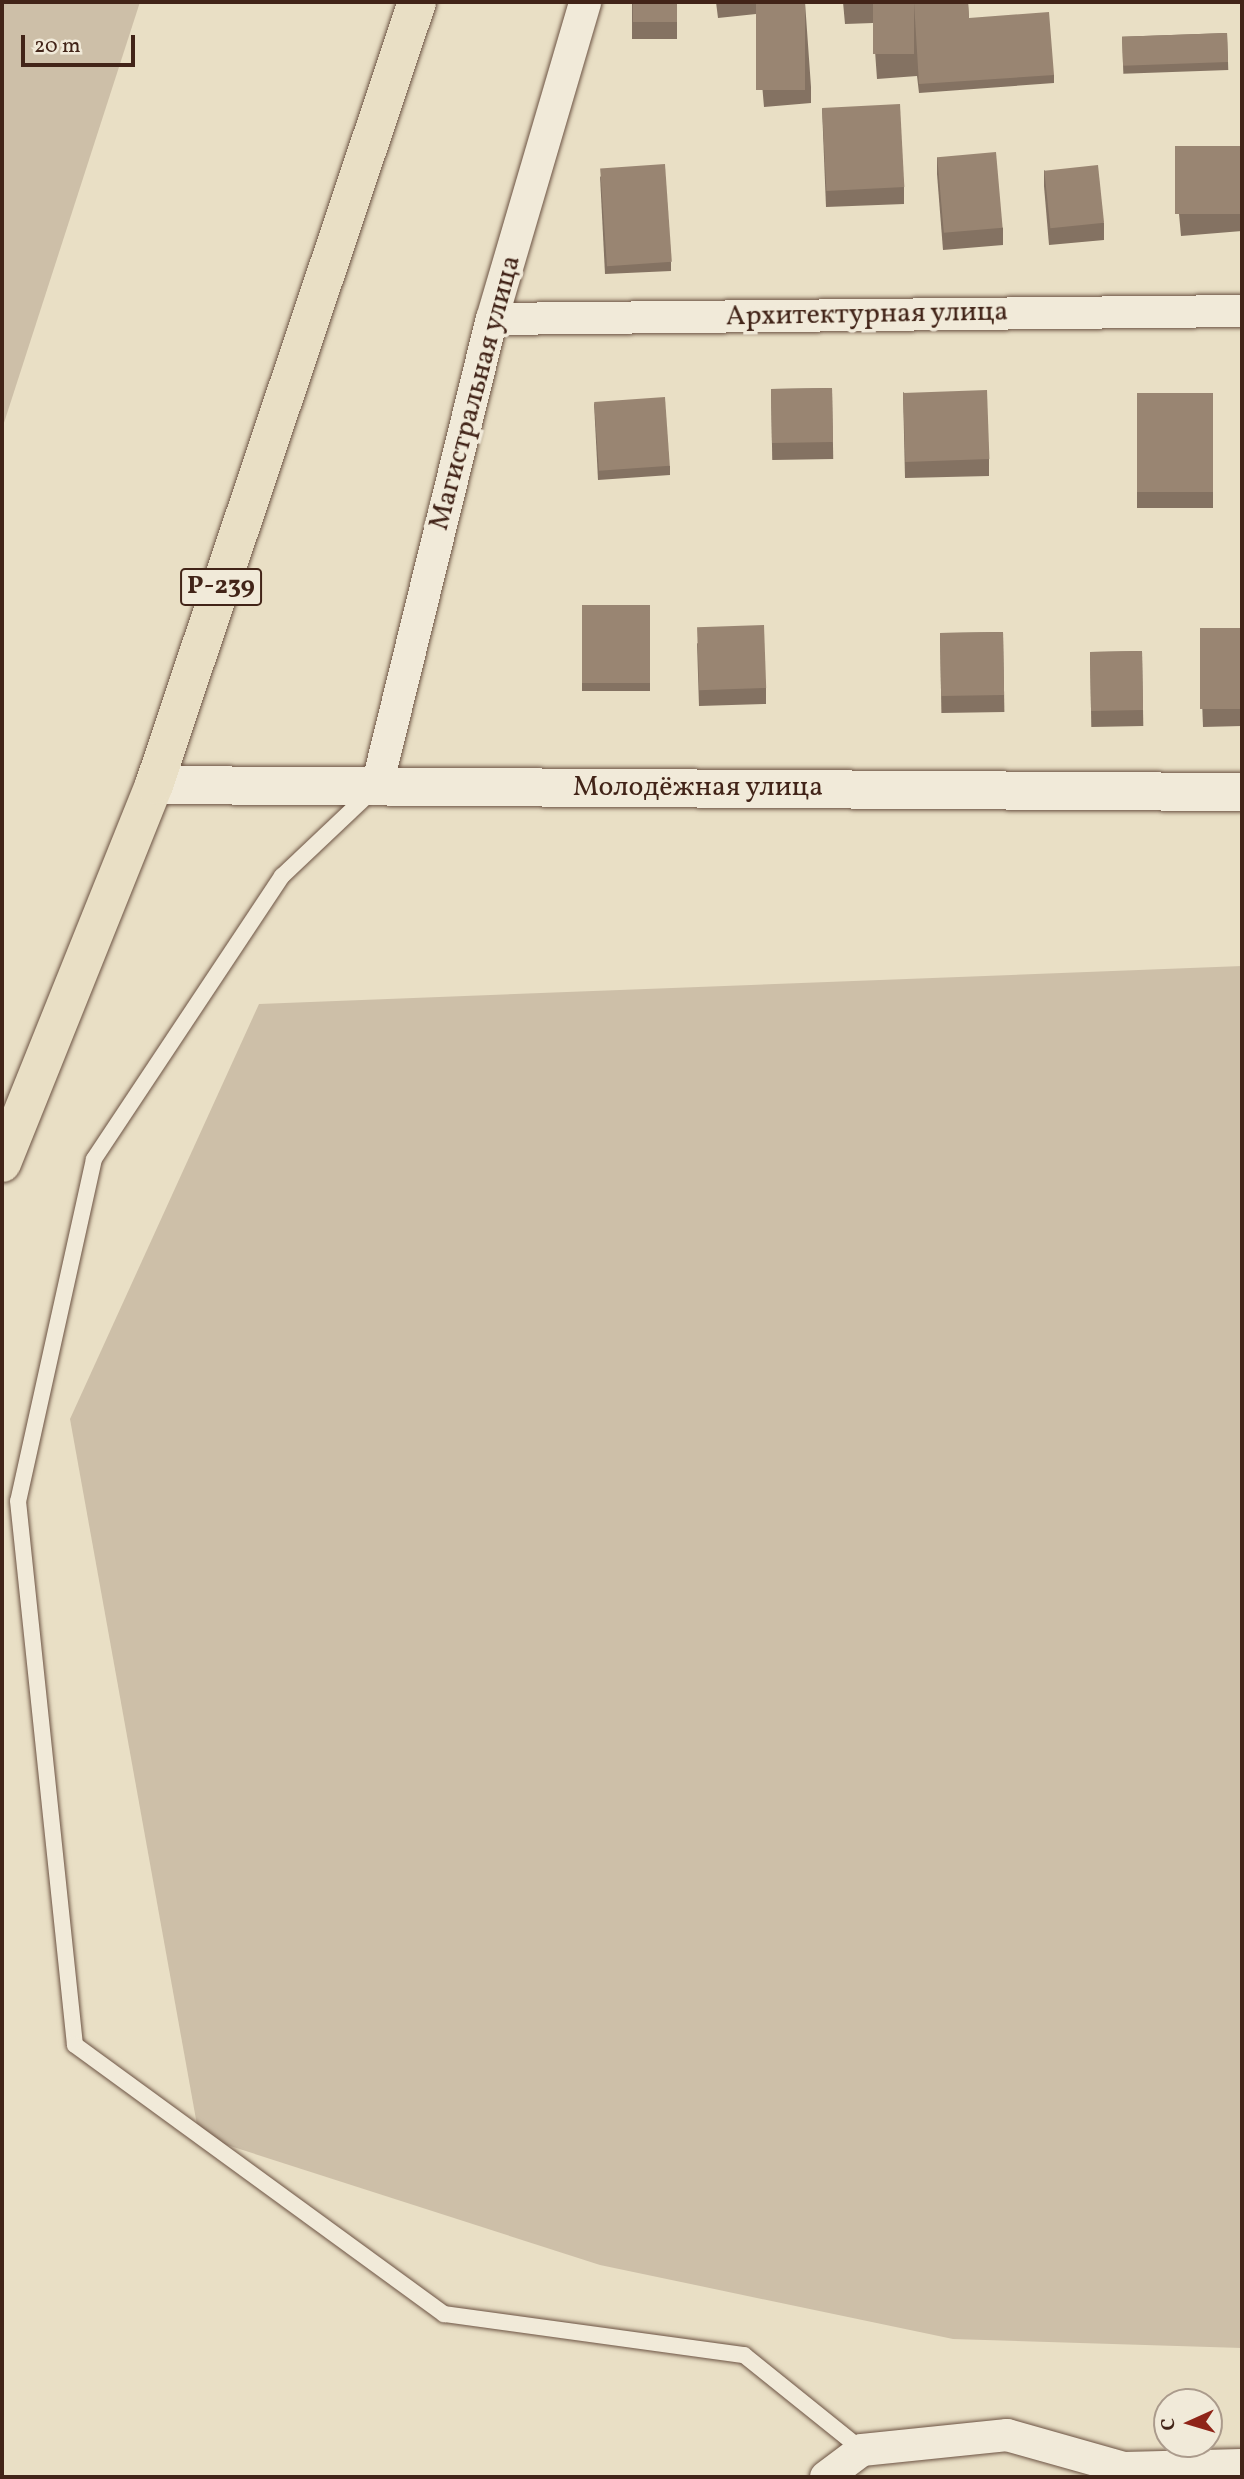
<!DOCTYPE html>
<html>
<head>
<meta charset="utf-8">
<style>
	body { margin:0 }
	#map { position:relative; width:1244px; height:2479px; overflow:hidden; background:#e9dfc5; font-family:Vollkorn,serif }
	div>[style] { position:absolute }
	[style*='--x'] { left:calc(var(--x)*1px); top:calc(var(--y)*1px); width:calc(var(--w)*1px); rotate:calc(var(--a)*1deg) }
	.green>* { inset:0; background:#cdbfa8 }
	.roads { filter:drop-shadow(0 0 2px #6c5343) drop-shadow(0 0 2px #6c5343) }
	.service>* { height:16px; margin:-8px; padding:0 8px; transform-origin:8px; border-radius:8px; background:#f1ead9 }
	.minor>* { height:32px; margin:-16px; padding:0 16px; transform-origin:16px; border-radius:16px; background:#f1ead9 }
	.tertiary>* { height:38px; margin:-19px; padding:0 19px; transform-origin:19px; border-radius:19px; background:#f1ead9 }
	.trunk>* { height:38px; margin:-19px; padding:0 19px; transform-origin:19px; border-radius:19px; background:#e9dfc5 }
	.wall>* { inset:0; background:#847262; transform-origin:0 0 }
	.building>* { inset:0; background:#998572; transform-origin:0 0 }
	span { translate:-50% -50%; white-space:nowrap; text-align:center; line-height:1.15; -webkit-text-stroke:7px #f1ead9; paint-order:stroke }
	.shield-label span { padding:2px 5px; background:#f1ead9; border:2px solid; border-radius:5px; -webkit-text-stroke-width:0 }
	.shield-label { font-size:26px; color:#422418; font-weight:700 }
	.street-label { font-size:28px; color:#422418 }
	.frame { position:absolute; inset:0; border:4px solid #422418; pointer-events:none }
	.north { position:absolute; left:1153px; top:2388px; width:70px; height:70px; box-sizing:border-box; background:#f1ead9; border:2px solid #ab9b8c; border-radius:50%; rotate:266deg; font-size:19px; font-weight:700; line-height:28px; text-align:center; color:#422418 }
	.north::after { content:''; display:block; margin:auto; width:24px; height:32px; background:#8f2418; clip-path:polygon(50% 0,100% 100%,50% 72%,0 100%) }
	.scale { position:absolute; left:21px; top:35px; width:114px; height:32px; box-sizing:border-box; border:4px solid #422418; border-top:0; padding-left:9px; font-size:21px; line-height:24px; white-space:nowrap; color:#422418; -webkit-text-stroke:5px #f1ead9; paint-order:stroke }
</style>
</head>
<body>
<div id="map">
	<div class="green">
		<div style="clip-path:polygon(2px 2px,140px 2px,2px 429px)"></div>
		<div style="clip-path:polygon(1242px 966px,1242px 2348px,953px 2339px,600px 2265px,199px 2136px,70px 1419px,259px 1004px)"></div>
	</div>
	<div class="roads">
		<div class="service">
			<div style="--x:372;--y:791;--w:124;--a:136.6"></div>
			<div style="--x:282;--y:876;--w:340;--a:123.6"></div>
			<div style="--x:94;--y:1159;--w:350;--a:102.5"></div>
			<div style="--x:18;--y:1501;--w:547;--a:84.02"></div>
			<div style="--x:75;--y:2045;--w:457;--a:36.1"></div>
			<div style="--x:444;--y:2314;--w:303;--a:7.8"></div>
			<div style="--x:744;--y:2355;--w:151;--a:38.8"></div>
		</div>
		<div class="minor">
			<div style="--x:492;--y:319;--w:750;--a:-0.61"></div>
			<div style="--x:377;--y:786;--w:481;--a:-76.2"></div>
			<div style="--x:492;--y:319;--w:330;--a:-73.6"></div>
			<div style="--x:826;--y:2477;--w:45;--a:-36.9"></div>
			<div style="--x:862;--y:2450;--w:146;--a:-5.9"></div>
			<div style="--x:1007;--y:2435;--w:122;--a:15.8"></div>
			<div style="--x:1124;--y:2468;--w:118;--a:-1.5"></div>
		</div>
		<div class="tertiary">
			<div style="--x:154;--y:785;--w:1088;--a:0.37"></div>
		</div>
		<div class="trunk">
			<div style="--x:2;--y:1163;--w:407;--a:-68.1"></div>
			<div style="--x:154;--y:785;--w:826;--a:-71.43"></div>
		</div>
	</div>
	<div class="wall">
		<div style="left:632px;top:2px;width:45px;height:37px"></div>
		<div style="clip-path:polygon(716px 2px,805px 2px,811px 87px,811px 103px,764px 107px,756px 14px,718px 18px)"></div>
		<div style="clip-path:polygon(843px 2px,968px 2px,969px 18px,1054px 75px,1054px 83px,919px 93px,917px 76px,877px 79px,873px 23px,845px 24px)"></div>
		<div style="left:1227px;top:33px;width:37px;height:105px;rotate:88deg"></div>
		<div style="clip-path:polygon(822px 108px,904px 187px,904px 204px,826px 207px)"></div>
		<div style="clip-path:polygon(1242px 146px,1242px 231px,1181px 236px,1175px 169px,1175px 152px)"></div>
		<div style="clip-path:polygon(937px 157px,1003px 228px,1003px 245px,943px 250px,937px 174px)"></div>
		<div style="clip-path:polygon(1044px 170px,1104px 223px,1104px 240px,1049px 245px,1044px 186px)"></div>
		<div style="clip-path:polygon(600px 176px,671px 262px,671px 271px,605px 274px)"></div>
		<div style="left:832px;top:388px;width:71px;height:61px;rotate:89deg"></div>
		<div style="clip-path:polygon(903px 392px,989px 459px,989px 476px,905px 478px)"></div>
		<div style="left:1213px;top:393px;width:115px;height:76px;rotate:90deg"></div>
		<div style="clip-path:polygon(594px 403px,670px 466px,670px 475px,598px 480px)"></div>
		<div style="left:582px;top:605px;width:68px;height:86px"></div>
		<div style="clip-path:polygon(1242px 628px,1242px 726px,1203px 727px,1200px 646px)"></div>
		<div style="left:1003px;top:632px;width:80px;height:63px;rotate:89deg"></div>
		<div style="clip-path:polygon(697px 643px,766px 688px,766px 704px,699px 706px)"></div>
		<div style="left:1142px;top:651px;width:75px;height:52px;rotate:89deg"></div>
	</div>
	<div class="building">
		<div style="left:633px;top:2px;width:44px;height:20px"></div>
		<div style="left:756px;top:2px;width:49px;height:88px"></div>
		<div style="left:873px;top:2px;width:41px;height:52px"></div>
		<div style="clip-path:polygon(914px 2px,968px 2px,969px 18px,1049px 12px,1054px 75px,919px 84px)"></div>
		<div style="left:1227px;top:33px;width:29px;height:105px;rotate:88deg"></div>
		<div style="left:900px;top:104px;width:83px;height:78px;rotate:87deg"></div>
		<div style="left:1242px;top:146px;width:68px;height:67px;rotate:90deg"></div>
		<div style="left:996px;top:152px;width:76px;height:59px;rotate:85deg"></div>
		<div style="left:665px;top:164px;width:98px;height:65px;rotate:86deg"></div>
		<div style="left:1098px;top:165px;width:58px;height:54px;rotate:84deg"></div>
		<div style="left:832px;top:388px;width:54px;height:61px;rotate:89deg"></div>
		<div style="left:987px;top:390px;width:69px;height:84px;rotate:88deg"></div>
		<div style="left:1213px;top:393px;width:99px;height:76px;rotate:90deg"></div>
		<div style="left:665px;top:397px;width:69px;height:71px;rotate:86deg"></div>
		<div style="left:582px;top:605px;width:68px;height:78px"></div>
		<div style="left:764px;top:625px;width:63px;height:67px;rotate:88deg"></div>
		<div style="left:1242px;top:628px;width:81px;height:42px;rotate:90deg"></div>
		<div style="left:1003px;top:632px;width:63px;height:63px;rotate:89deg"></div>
		<div style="left:1142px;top:651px;width:59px;height:52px;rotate:89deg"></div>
	</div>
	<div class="shield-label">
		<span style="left:221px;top:587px">Р-239</span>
	</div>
	<div class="street-label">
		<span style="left:867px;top:315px;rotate:-1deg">Архитектурная улица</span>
		<span style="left:476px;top:393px;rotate:-75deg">Магистральная улица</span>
		<span style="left:698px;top:788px">Молодёжная улица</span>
	</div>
	<div class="frame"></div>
	<div class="north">С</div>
	<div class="scale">20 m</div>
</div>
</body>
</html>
